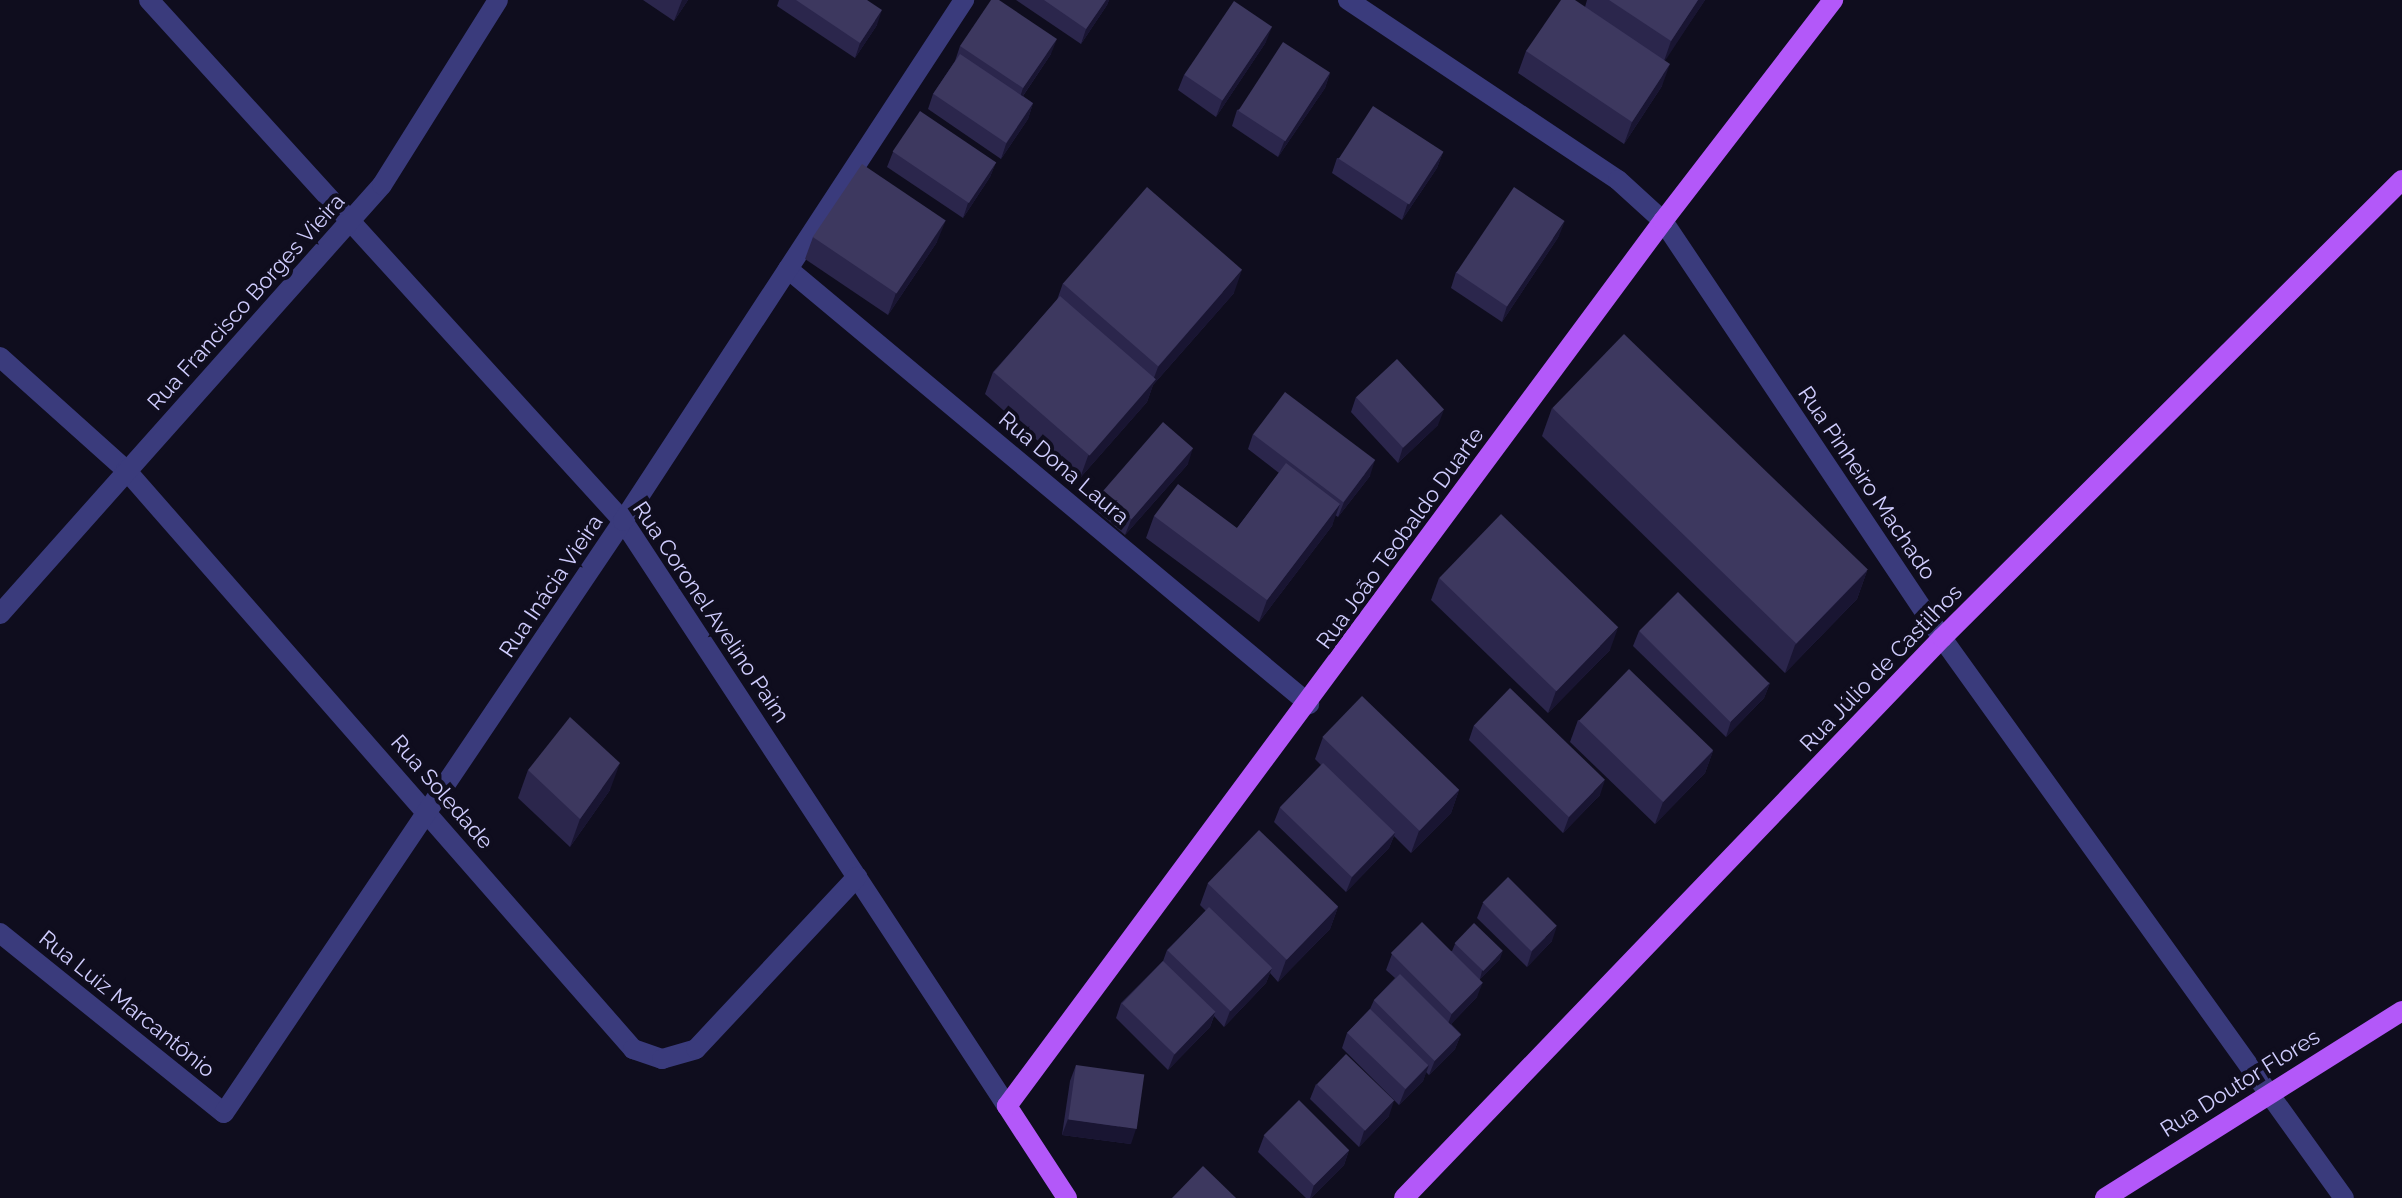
<!DOCTYPE html>
<html>
<head>
<meta charset="utf-8">
<style>
	body { margin:0 }
	#map { position:relative; width:2402px; height:1198px; overflow:hidden; background:#0f0d1e; font-family:Raleway,sans-serif }
	div>[style] { position:absolute }
	[style*='--x'] { left:calc(var(--x)*1px); top:calc(var(--y)*1px); width:calc(var(--w)*1px); rotate:calc(var(--a)*1deg) }
	.minor>* { height:20px; margin:-10px; padding:0 10px; transform-origin:10px; border-radius:10px; background:#3a3b7c }
	.major>* { height:20px; margin:-10px; padding:0 10px; transform-origin:10px; border-radius:10px; background:#b358f9 }
	.wall>* { inset:0; background:#2b264c }
	.shaded-wall>* { inset:0; background:#191532 }
	.building>* { inset:0; background:#3d385f; transform-origin:0 0 }
	span { translate:-50% -50%; white-space:nowrap; text-align:center; line-height:1.15; -webkit-text-stroke:8px #0f0d1e; paint-order:stroke }
	.street-label { font-size:22px; color:#cfccfd }
</style>
</head>
<body>
<div id="map">
	<div class="minor">
		<div style="--x:149;--y:0;--w:704;--a:47.7"></div>
		<div style="--x:623;--y:521;--w:700;--a:56.72"></div>
		<div style="--x:1348;--y:0;--w:324;--a:33.7"></div>
		<div style="--x:1618;--y:180;--w:61;--a:42.3"></div>
		<div style="--x:1663;--y:221;--w:502;--a:56.21"></div>
		<div style="--x:1942;--y:638;--w:689;--a:54.33"></div>
		<div style="--x:788;--y:269;--w:679;--a:39.86"></div>
		<div style="--x:0;--y:357;--w:169;--a:41.9"></div>
		<div style="--x:126;--y:470;--w:770;--a:48.79"></div>
		<div style="--x:633;--y:1049;--w:31;--a:19"></div>
		<div style="--x:662;--y:1059;--w:35;--a:-16"></div>
		<div style="--x:696;--y:1049;--w:236;--a:-46.9"></div>
		<div style="--x:0;--y:614;--w:574;--a:-48.32"></div>
		<div style="--x:382;--y:185;--w:218;--a:-57.9"></div>
		<div style="--x:0;--y:933;--w:287;--a:38.8"></div>
		<div style="--x:224;--y:1113;--w:714;--a:-56.02"></div>
		<div style="--x:623;--y:521;--w:623;--a:-56.79"></div>
	</div>
	<div class="major">
		<div style="--x:1067;--y:1198;--w:110;--a:-123.1"></div>
		<div style="--x:1007;--y:1106;--w:1102;--a:-53.45"></div>
		<div style="--x:1663;--y:221;--w:279;--a:-52.4"></div>
		<div style="--x:1404;--y:1198;--w:777;--a:-46.15"></div>
		<div style="--x:1942;--y:638;--w:649;--a:-44.88"></div>
		<div style="--x:2105;--y:1198;--w:351;--a:-32.2"></div>
	</div>
	<div class="wall">
		<div style="clip-path:polygon(643px 0,688px 0,674px 21px)"></div>
		<div style="clip-path:polygon(779px 0,867px 0,877px 25px,855px 58px,777px 6px)"></div>
		<div style="clip-path:polygon(1016px 0,1109px 0,1107px 5px,1081px 44px)"></div>
		<div style="clip-path:polygon(1587px 0,1705px 0,1664px 61px,1662px 86px,1624px 144px,1518px 73px,1526px 51px,1585px 7px)"></div>
		<div style="clip-path:polygon(1266px 42px,1216px 117px,1178px 90px,1184px 75px)"></div>
		<div style="clip-path:polygon(960px 46px,1051px 54px,1023px 96px,1033px 103px,1028px 119px,1001px 159px,928px 109px,933px 94px,955px 61px)"></div>
		<div style="clip-path:polygon(1330px 73px,1325px 88px,1278px 157px,1232px 126px,1237px 110px)"></div>
		<div style="clip-path:polygon(893px 152px,996px 162px,990px 177px,963px 218px,887px 167px)"></div>
		<div style="clip-path:polygon(1443px 152px,1437px 168px,1402px 220px,1332px 173px,1337px 158px)"></div>
		<div style="clip-path:polygon(1559px 236px,1502px 322px,1451px 288px,1456px 272px)"></div>
		<div style="clip-path:polygon(813px 237px,937px 242px,888px 315px,805px 259px)"></div>
		<div style="clip-path:polygon(1063px 283px,1234px 293px,1153px 385px,1147px 402px,1080px 478px,985px 394px,993px 372px,1057px 300px)"></div>
		<div style="clip-path:polygon(1356px 397px,1438px 425px,1398px 463px,1351px 412px)"></div>
		<div style="clip-path:polygon(1552px 408px,1867px 571px,1857px 599px,1785px 673px,1542px 436px)"></div>
		<div style="clip-path:polygon(1253px 434px,1370px 476px,1338px 517px,1335px 515px,1332px 526px,1259px 622px,1146px 538px,1154px 516px,1237px 528px,1279px 473px,1248px 449px)"></div>
		<div style="clip-path:polygon(1188px 464px,1125px 535px,1095px 509px,1101px 493px)"></div>
		<div style="clip-path:polygon(1439px 578px,1610px 650px,1548px 713px,1431px 600px)"></div>
		<div style="clip-path:polygon(1639px 631px,1770px 683px,1764px 698px,1726px 737px,1633px 646px)"></div>
		<div style="clip-path:polygon(1578px 720px,1713px 751px,1705px 773px,1655px 824px,1570px 742px)"></div>
		<div style="clip-path:polygon(1474px 725px,1600px 795px,1563px 833px,1469px 740px)"></div>
		<div style="clip-path:polygon(1323px 737px,1459px 790px,1451px 813px,1411px 853px,1394px 836px,1389px 848px,1346px 892px,1274px 822px,1280px 807px,1321px 765px,1315px 759px)"></div>
		<div style="clip-path:polygon(528px 770px,610px 790px,570px 847px,518px 798px)"></div>
		<div style="clip-path:polygon(1208px 883px,1338px 907px,1330px 929px,1278px 982px,1270px 973px,1266px 983px,1224px 1027px,1214px 1016px,1210px 1027px,1168px 1070px,1116px 1018px,1121px 1003px,1163px 961px,1167px 950px,1206px 911px,1200px 905px)"></div>
		<div style="clip-path:polygon(1483px 903px,1552px 941px,1527px 967px,1477px 918px)"></div>
		<div style="clip-path:polygon(1455px 944px,1500px 959px,1480px 979px,1477px 997px,1451px 1024px,1461px 1034px,1455px 1049px,1429px 1075px,1426px 1072px,1423px 1081px,1399px 1105px,1342px 1048px,1347px 1033px,1370px 1009px,1374px 1000px,1395px 978px,1386px 970px,1392px 954px,1452px 951px)"></div>
		<div style="clip-path:polygon(1076px 1065px,1131px 1144px,1062px 1135px,1070px 1081px)"></div>
		<div style="clip-path:polygon(1316px 1084px,1389px 1116px,1359px 1147px,1310px 1099px)"></div>
		<div style="clip-path:polygon(1264px 1136px,1349px 1150px,1344px 1165px,1311px 1198px,1306px 1198px,1258px 1152px)"></div>
	</div>
	<div class="shaded-wall">
		<div style="clip-path:polygon(682px 0,688px 0,674px 21px)"></div>
		<div style="clip-path:polygon(1106px 0,1109px 0,1107px 5px,1081px 44px,1086px 29px)"></div>
		<div style="clip-path:polygon(1698px 0,1705px 0,1663px 64px,1671px 41px)"></div>
		<div style="clip-path:polygon(882px 10px,877px 25px,855px 58px,860px 43px)"></div>
		<div style="clip-path:polygon(1272px 27px,1266px 42px,1216px 117px,1222px 101px)"></div>
		<div style="clip-path:polygon(1057px 39px,1051px 54px,1018px 103px,1023px 88px)"></div>
		<div style="clip-path:polygon(1670px 64px,1662px 86px,1624px 144px,1632px 122px)"></div>
		<div style="clip-path:polygon(1330px 73px,1325px 88px,1278px 157px,1284px 142px)"></div>
		<div style="clip-path:polygon(1033px 103px,1028px 119px,1001px 159px,1006px 144px)"></div>
		<div style="clip-path:polygon(1443px 152px,1437px 168px,1402px 220px,1407px 205px)"></div>
		<div style="clip-path:polygon(996px 162px,990px 177px,963px 218px,968px 203px)"></div>
		<div style="clip-path:polygon(946px 220px,937px 242px,888px 315px,896px 293px)"></div>
		<div style="clip-path:polygon(1565px 221px,1559px 236px,1502px 322px,1507px 306px)"></div>
		<div style="clip-path:polygon(1242px 270px,1234px 293px,1153px 385px,1147px 402px,1080px 478px,1088px 456px,1152px 383px,1158px 367px)"></div>
		<div style="clip-path:polygon(1444px 410px,1438px 425px,1398px 463px,1403px 447px)"></div>
		<div style="clip-path:polygon(1193px 448px,1188px 464px,1125px 535px,1131px 520px)"></div>
		<div style="clip-path:polygon(1375px 460px,1370px 476px,1338px 517px,1344px 502px)"></div>
		<div style="clip-path:polygon(1340px 504px,1332px 526px,1259px 622px,1267px 600px)"></div>
		<div style="clip-path:polygon(1867px 571px,1857px 599px,1785px 673px,1795px 645px)"></div>
		<div style="clip-path:polygon(1618px 628px,1610px 650px,1548px 713px,1556px 691px)"></div>
		<div style="clip-path:polygon(1770px 683px,1764px 698px,1726px 737px,1731px 721px)"></div>
		<div style="clip-path:polygon(1713px 751px,1705px 773px,1655px 824px,1663px 802px)"></div>
		<div style="clip-path:polygon(620px 763px,610px 790px,570px 847px,580px 819px)"></div>
		<div style="clip-path:polygon(1605px 780px,1600px 795px,1563px 833px,1569px 817px)"></div>
		<div style="clip-path:polygon(1459px 790px,1451px 813px,1411px 853px,1419px 831px)"></div>
		<div style="clip-path:polygon(1395px 833px,1389px 848px,1346px 892px,1352px 877px)"></div>
		<div style="clip-path:polygon(1338px 907px,1330px 929px,1278px 982px,1286px 960px)"></div>
		<div style="clip-path:polygon(1557px 926px,1552px 941px,1527px 967px,1532px 951px)"></div>
		<div style="clip-path:polygon(1503px 951px,1500px 959px,1480px 979px,1482px 971px)"></div>
		<div style="clip-path:polygon(1272px 968px,1266px 983px,1224px 1027px,1230px 1011px)"></div>
		<div style="clip-path:polygon(1483px 982px,1477px 997px,1446px 1029px,1452px 1013px)"></div>
		<div style="clip-path:polygon(1215px 1012px,1210px 1027px,1168px 1070px,1174px 1055px)"></div>
		<div style="clip-path:polygon(1461px 1034px,1455px 1049px,1429px 1075px,1435px 1060px)"></div>
		<div style="clip-path:polygon(1429px 1065px,1423px 1081px,1399px 1105px,1405px 1090px)"></div>
		<div style="clip-path:polygon(1394px 1101px,1389px 1116px,1359px 1147px,1364px 1131px)"></div>
		<div style="clip-path:polygon(1068px 1119px,1136px 1129px,1131px 1144px,1062px 1135px)"></div>
		<div style="clip-path:polygon(1349px 1150px,1344px 1165px,1311px 1198px,1310px 1198px,1314px 1185px)"></div>
	</div>
	<div class="building">
		<div style="clip-path:polygon(796px 0,867px 0,882px 10px,860px 43px)"></div>
		<div style="clip-path:polygon(991px 0,999px 0,1057px 39px,1023px 88px,960px 46px)"></div>
		<div style="clip-path:polygon(1044px 0,1106px 0,1086px 29px)"></div>
		<div style="clip-path:polygon(1561px 0,1575px 0,1670px 64px,1632px 122px,1526px 51px)"></div>
		<div style="clip-path:polygon(1609px 0,1698px 0,1671px 41px)"></div>
		<div style="left:1234px;top:1px;width:46px;height:89px;rotate:34deg"></div>
		<div style="left:1283px;top:42px;width:56px;height:82px;rotate:33deg"></div>
		<div style="left:960px;top:54px;width:88px;height:48px;rotate:34deg"></div>
		<div style="left:1373px;top:106px;width:84px;height:63px;rotate:33deg"></div>
		<div style="left:920px;top:111px;width:92px;height:49px;rotate:34deg"></div>
		<div style="left:862px;top:164px;width:101px;height:88px;rotate:34deg"></div>
		<div style="left:1147px;top:187px;width:126px;height:128px;rotate:41deg"></div>
		<div style="left:1514px;top:187px;width:61px;height:103px;rotate:34deg"></div>
		<div style="left:1060px;top:296px;width:127px;height:101px;rotate:41deg"></div>
		<div style="left:1624px;top:334px;width:339px;height:103px;rotate:44deg"></div>
		<div style="left:1397px;top:359px;width:69px;height:56px;rotate:47deg"></div>
		<div style="left:1285px;top:392px;width:113px;height:53px;rotate:37deg"></div>
		<div style="left:1163px;top:422px;width:40px;height:94px;rotate:41deg"></div>
		<div style="clip-path:polygon(1286px 463px,1340px 504px,1267px 600px,1154px 516px,1178px 484px,1237px 528px)"></div>
		<div style="left:1501px;top:514px;width:163px;height:89px;rotate:44deg"></div>
		<div style="left:1678px;top:592px;width:129px;height:55px;rotate:45deg"></div>
		<div style="left:1629px;top:669px;width:117px;height:72px;rotate:44deg"></div>
		<div style="left:1510px;top:688px;width:132px;height:52px;rotate:44deg"></div>
		<div style="left:1362px;top:696px;width:135px;height:57px;rotate:44deg"></div>
		<div style="clip-path:polygon(570px 717px,620px 763px,580px 819px,528px 770px)"></div>
		<div style="left:1323px;top:763px;width:100px;height:62px;rotate:44deg"></div>
		<div style="left:1259px;top:830px;width:110px;height:74px;rotate:44deg"></div>
		<div style="left:1508px;top:877px;width:69px;height:36px;rotate:45deg"></div>
		<div style="left:1209px;top:907px;width:88px;height:60px;rotate:44deg"></div>
		<div style="left:1422px;top:922px;width:86px;height:44px;rotate:45deg"></div>
		<div style="left:1474px;top:923px;width:40px;height:28px;rotate:44deg"></div>
		<div style="left:1163px;top:961px;width:73px;height:59px;rotate:44deg"></div>
		<div style="left:1400px;top:974px;width:86px;height:37px;rotate:45deg"></div>
		<div style="left:1370px;top:1009px;width:81px;height:33px;rotate:44deg"></div>
		<div style="left:1346px;top:1054px;width:67px;height:42px;rotate:44deg"></div>
		<div style="left:1076px;top:1065px;width:69px;height:55px;rotate:8deg"></div>
		<div style="left:1299px;top:1100px;width:71px;height:50px;rotate:45deg"></div>
		<div style="clip-path:polygon(1203px 1166px,1236px 1198px,1172px 1198px)"></div>
	</div>
	<div class="street-label">
		<span style="left:246px;top:302px;rotate:-48deg">Rua Francisco Borges Vieira</span>
		<span style="left:1064px;top:468px;rotate:40deg">Rua Dona Laura</span>
		<span style="left:1867px;top:483px;rotate:56deg">Rua Pinheiro Machado</span>
		<span style="left:1400px;top:538px;rotate:-54deg">Rua João Teobaldo Duarte</span>
		<span style="left:551px;top:586px;rotate:-56deg">Rua Inácia Vieira</span>
		<span style="left:711px;top:612px;rotate:56deg">Rua Coronel Avelino Paim</span>
		<span style="left:1881px;top:668px;rotate:-46deg">Rua Júlio de Castilhos</span>
		<span style="left:442px;top:792px;rotate:49deg">Rua Soledade</span>
		<span style="left:127px;top:1004px;rotate:39deg">Rua Luiz Marcantônio</span>
		<span style="left:2240px;top:1083px;rotate:-32deg">Rua Doutor Flores</span>
	</div>
</div>
</body>
</html>
